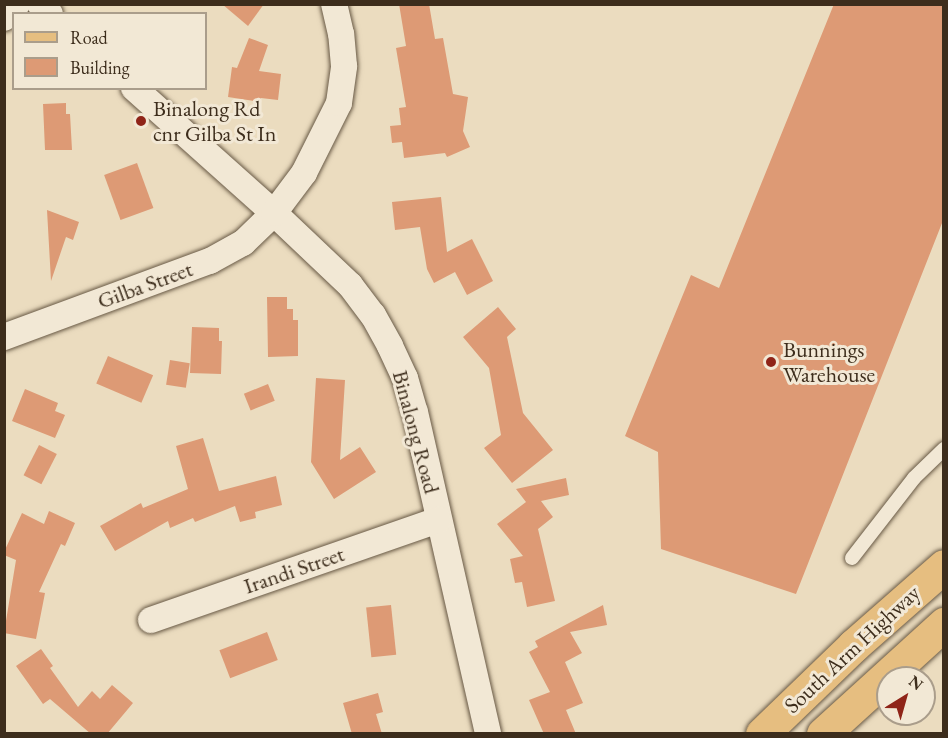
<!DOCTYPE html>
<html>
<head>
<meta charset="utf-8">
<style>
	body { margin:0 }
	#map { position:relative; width:948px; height:738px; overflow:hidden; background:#ebdcbf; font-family:"EB Garamond",serif }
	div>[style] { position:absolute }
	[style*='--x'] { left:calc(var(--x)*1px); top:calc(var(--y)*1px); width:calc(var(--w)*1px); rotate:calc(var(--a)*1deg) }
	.building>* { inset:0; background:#dd9a75; transform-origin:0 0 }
	.roads { filter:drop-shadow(0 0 2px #685945) drop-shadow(0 0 2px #685945) }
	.lane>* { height:14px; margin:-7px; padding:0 7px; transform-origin:7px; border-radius:7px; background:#f2e8d5 }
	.street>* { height:26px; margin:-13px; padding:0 13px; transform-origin:13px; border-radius:13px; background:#f2e8d5 }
	.primary>* { height:33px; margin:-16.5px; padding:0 16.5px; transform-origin:16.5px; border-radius:16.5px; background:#e6be80 }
	.dots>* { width:16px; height:16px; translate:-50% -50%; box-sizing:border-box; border:3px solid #f2e8d5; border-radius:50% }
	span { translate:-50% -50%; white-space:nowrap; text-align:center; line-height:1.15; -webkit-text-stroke:6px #f2e8d5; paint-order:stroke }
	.poi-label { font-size:22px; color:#3d2d1c }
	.left { translate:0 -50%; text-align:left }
	.street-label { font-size:22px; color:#3d2d1c }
	.frame { position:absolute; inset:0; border:6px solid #3d2d1c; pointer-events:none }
	.legend { position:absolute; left:12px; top:12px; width:195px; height:78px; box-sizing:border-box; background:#f2e8d5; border:2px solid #aa9d8b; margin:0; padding:8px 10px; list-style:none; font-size:18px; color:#3d2d1c }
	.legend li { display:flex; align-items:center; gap:12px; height:30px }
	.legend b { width:30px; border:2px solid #aa9d8b }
	.north { position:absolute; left:876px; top:666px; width:60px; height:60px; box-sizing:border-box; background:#f2e8d5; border:2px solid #aa9d8b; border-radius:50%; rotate:37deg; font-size:16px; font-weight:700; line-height:24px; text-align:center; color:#3d2d1c }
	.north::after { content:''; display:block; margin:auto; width:21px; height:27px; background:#8f2418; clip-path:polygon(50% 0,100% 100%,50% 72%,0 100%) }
</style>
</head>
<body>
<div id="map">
	<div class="building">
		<div style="clip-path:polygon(222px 4px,264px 4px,248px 26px)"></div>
		<div style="clip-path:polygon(399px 4px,429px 4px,435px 39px,443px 38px,453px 94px,468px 97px,463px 131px,470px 147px,447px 157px,445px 153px,404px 158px,402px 142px,392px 143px,390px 126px,401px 125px,399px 108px,406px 107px,396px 48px,406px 46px)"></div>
		<div style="clip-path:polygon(834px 4px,944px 4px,944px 218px,796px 594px,661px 549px,658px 452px,625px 436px,691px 275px,719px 288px)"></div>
		<div style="clip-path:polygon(249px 38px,268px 45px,259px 71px,281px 74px,278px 100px,261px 98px,261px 102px,228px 97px,232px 67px,237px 68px)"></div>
		<div style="clip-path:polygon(66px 103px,66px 114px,70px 114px,72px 150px,45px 150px,43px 104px)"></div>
		<div style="left:137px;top:163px;width:48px;height:35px;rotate:70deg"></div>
		<div style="clip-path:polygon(441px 197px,447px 252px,472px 239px,493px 281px,467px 295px,455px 272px,434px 283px,427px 269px,420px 227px,395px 230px,392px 202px)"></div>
		<div style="clip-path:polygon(47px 210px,79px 222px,73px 240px,66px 237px,51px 281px)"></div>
		<div style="clip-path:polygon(267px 297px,287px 297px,287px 309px,293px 309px,293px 320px,298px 320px,298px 356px,268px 357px)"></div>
		<div style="clip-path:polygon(498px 307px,516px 329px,507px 337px,523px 413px,553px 450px,512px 483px,484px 448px,501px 435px,489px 368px,463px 337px)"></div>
		<div style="clip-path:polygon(192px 327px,219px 328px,219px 341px,222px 341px,221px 374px,190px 373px)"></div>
		<div style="left:108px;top:356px;width:49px;height:30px;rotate:23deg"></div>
		<div style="left:170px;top:360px;width:20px;height:25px;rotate:9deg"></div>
		<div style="clip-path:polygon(316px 378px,345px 380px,340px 460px,360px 447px,376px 472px,334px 499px,311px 462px)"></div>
		<div style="left:268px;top:384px;width:18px;height:26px;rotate:68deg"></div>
		<div style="clip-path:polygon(25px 389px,58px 403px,55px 411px,65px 415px,55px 438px,12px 421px)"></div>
		<div style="clip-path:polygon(203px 438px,219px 491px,276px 476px,282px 505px,255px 512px,256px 518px,240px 522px,235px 506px,195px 522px,193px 518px,170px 528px,168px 521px,115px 551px,100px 526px,141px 503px,143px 508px,188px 489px,176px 446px)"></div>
		<div style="left:39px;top:445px;width:20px;height:34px;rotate:27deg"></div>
		<div style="clip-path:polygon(566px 478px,569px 495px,541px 501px,553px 517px,538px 529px,555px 601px,527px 607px,522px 582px,515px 583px,510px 559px,523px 556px,497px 524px,526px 502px,516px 489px)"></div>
		<div style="clip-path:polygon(49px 511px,75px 523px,65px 546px,61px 544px,39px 592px,45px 593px,36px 639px,4px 633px,16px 560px,4px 555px,4px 552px,22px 513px,44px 524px)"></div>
		<div style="left:391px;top:605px;width:50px;height:25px;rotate:84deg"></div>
		<div style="clip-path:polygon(603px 605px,607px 625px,570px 632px,582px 653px,565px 662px,583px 703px,566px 710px,576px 734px,544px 734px,529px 700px,550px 692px,529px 652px,538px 647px,535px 641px)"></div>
		<div style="left:267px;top:632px;width:30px;height:51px;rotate:69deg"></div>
		<div style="clip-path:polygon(41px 649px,53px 666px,50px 668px,78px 707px,92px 691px,100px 699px,112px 685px,133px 703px,107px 734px,91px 734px,50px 699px,43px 704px,16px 666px)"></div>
		<div style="clip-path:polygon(378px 693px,383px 712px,376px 714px,382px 734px,352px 734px,343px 703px)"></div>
	</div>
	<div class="roads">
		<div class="lane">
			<div style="--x:852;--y:558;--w:101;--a:-52.2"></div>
			<div style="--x:914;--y:478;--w:42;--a:-44"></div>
		</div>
		<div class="street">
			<div style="--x:40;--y:4;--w:14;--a:45"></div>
			<div style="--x:4;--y:18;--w:19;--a:-47"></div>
			<div style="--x:134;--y:88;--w:188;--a:41.8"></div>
			<div style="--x:274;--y:213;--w:105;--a:43.5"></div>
			<div style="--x:350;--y:285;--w:38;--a:53"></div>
			<div style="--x:373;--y:315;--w:35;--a:61"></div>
			<div style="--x:390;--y:346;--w:35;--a:65"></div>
			<div style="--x:405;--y:378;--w:35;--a:74"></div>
			<div style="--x:415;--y:412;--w:330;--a:77.2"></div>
			<div style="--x:4;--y:337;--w:220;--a:-20.3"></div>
			<div style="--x:210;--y:261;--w:38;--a:-29"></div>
			<div style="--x:243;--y:243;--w:43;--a:-44.1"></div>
			<div style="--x:274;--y:213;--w:50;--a:-53.1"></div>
			<div style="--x:304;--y:173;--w:78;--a:-63.4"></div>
			<div style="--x:339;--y:103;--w:37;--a:-82"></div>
			<div style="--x:344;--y:66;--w:32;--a:-95"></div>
			<div style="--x:341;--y:34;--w:31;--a:-103"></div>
			<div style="--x:151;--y:620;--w:304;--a:-19.2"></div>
		</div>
		<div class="primary">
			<div style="--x:762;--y:734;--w:127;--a:-44"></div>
			<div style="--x:853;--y:646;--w:121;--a:-41.3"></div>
			<div style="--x:823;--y:734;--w:164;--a:-42.3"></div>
		</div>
	</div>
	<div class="dots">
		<div style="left:141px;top:121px;background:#8f2418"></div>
		<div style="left:771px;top:362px;background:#8f2418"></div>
	</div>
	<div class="poi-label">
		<span class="left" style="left:153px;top:121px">Binalong Rd<br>cnr Gilba St In</span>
		<span class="left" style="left:783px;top:362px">Bunnings<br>Warehouse</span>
	</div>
	<div class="street-label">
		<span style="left:145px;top:285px;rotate:-20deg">Gilba Street</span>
		<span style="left:416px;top:432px;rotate:75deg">Binalong Road</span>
		<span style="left:294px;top:570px;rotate:-19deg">Irandi Street</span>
		<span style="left:852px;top:649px;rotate:-43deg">South Arm Highway</span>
	</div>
	<div class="frame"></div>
	<ul class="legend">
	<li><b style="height:8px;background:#e6be80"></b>Road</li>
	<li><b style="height:16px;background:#dd9a75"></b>Building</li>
	</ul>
	<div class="north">N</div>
</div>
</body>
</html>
